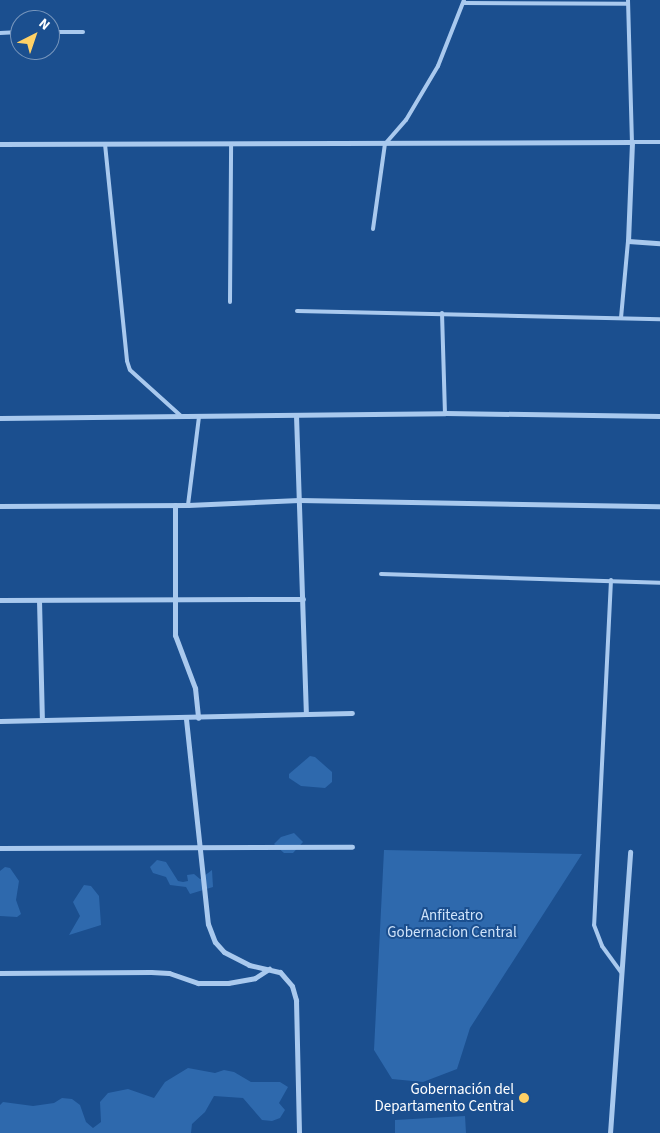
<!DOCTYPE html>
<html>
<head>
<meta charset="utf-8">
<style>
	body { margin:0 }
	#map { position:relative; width:660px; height:1133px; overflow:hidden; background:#1b4f8f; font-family:"Source Sans 3",sans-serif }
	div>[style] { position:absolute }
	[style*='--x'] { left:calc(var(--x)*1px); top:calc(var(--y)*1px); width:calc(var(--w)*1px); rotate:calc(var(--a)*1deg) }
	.green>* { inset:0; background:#2e69ad }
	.lane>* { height:4px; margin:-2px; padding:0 2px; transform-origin:2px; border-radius:2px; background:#a9c9ee }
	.street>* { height:5px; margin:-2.5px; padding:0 2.5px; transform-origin:2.5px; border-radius:2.5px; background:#a9c9ee }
	.dots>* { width:14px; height:14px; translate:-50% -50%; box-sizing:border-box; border:2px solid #1b4f8f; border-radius:50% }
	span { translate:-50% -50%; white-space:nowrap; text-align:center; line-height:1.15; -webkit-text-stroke:4px #1b4f8f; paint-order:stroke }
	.park-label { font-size:15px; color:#cfe3fa }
	.poi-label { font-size:15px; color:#fff }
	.right { translate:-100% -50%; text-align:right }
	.north { position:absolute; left:10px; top:10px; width:50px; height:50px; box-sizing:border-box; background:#1b4f8f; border:1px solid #7695bc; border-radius:50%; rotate:41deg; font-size:14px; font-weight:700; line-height:20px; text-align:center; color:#fff }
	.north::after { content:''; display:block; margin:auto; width:18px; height:22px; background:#ffd166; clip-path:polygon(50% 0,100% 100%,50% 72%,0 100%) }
</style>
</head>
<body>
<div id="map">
	<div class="green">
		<div style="clip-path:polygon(310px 756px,315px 757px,332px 772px,332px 782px,325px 788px,301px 786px,289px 778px,289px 774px)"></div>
		<div style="clip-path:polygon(294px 833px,303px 842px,293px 853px,284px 853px,274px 844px,281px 837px)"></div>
		<div style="clip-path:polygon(384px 850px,582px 854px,470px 1028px,457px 1069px,423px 1082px,392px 1079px,374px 1050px)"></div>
		<div style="clip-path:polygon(157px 860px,166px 862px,178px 881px,183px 882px,188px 881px,187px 875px,194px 874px,200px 879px,212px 870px,213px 887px,190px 894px,186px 887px,170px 885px,166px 877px,153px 873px,150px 867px)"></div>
		<div style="clip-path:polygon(5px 867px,10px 868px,19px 881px,16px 900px,21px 914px,17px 917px,0 916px,0 871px)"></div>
		<div style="clip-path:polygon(84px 885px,91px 886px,99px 896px,101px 925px,69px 935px,80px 916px,73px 902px)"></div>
		<div style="clip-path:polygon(188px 1068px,215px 1073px,224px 1070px,234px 1072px,251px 1082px,280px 1082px,288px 1087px,279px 1103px,285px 1110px,280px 1118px,272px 1121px,262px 1120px,243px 1098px,214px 1096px,205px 1112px,192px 1124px,191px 1133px,0 1133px,0 1105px,3px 1102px,33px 1106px,54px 1103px,62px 1098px,72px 1099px,80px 1105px,86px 1122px,93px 1128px,101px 1122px,100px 1102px,108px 1093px,128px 1089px,154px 1098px,165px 1082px)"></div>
		<div style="clip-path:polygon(465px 1116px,466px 1133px,395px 1133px,395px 1120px)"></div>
	</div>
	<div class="lane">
		<div style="--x:628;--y:0;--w:142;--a:88.4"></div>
		<div style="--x:632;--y:142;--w:28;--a:0"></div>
		<div style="--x:464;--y:3;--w:164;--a:0.3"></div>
		<div style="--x:50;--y:32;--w:33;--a:0"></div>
		<div style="--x:0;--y:33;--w:20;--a:-3"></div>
		<div style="--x:105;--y:144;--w:218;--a:84.2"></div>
		<div style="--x:127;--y:361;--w:9;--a:72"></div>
		<div style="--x:130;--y:370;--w:69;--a:42"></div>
		<div style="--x:373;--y:229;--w:86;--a:-82"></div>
		<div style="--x:385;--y:144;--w:32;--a:-49"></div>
		<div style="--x:406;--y:120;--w:63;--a:-59.3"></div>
		<div style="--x:438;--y:66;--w:71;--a:-68.5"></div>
		<div style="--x:230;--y:302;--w:158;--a:-89.6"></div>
		<div style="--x:297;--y:311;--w:363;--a:1.3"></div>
		<div style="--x:442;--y:313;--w:100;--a:88.3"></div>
		<div style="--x:621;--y:318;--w:77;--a:-84.8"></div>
		<div style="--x:188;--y:505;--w:89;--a:-82.9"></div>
		<div style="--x:381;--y:574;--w:279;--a:1.8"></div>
		<div style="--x:611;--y:580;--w:345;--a:92.8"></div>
		<div style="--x:594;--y:925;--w:22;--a:69"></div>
		<div style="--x:602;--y:946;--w:32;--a:54"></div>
	</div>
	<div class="street">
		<div style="--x:0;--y:144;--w:632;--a:-0.18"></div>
		<div style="--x:632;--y:142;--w:99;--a:92.3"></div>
		<div style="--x:628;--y:241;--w:32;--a:4"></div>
		<div style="--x:296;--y:415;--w:299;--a:88.1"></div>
		<div style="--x:0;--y:418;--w:445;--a:-0.6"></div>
		<div style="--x:445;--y:413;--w:215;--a:0.8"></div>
		<div style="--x:175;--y:505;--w:130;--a:90"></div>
		<div style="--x:175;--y:635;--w:57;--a:69.3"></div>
		<div style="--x:195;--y:688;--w:30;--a:84"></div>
		<div style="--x:0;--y:506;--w:188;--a:-0.3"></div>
		<div style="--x:188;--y:505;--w:111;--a:-2.6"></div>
		<div style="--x:299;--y:500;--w:361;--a:1"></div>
		<div style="--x:0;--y:600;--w:303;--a:-0.2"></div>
		<div style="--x:39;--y:600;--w:120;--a:88.6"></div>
		<div style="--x:186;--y:719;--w:206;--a:83.9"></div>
		<div style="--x:208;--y:924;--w:19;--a:69"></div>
		<div style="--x:215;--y:942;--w:13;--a:48"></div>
		<div style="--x:224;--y:952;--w:28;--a:27"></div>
		<div style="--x:249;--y:965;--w:32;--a:13"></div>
		<div style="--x:280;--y:972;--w:18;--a:49"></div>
		<div style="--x:292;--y:986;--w:15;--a:74"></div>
		<div style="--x:296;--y:1000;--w:133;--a:88.7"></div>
		<div style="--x:0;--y:721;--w:352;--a:-1.3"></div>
		<div style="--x:0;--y:848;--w:352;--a:-0.2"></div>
		<div style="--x:0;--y:973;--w:151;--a:-0.4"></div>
		<div style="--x:151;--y:972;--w:18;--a:3"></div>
		<div style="--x:169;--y:973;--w:31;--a:19"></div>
		<div style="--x:198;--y:983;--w:30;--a:0"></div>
		<div style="--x:228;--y:983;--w:27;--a:-10"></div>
		<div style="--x:255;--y:978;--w:17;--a:-33"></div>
		<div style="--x:610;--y:1133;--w:282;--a:-85.9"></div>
	</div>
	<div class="dots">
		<div style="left:524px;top:1098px;background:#ffd166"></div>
	</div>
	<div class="park-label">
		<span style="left:452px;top:924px">Anfiteatro<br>Gobernacion Central</span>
	</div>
	<div class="poi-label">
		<span class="right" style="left:514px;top:1098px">Gobernación del<br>Departamento Central</span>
	</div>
	<div class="north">N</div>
</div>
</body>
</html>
